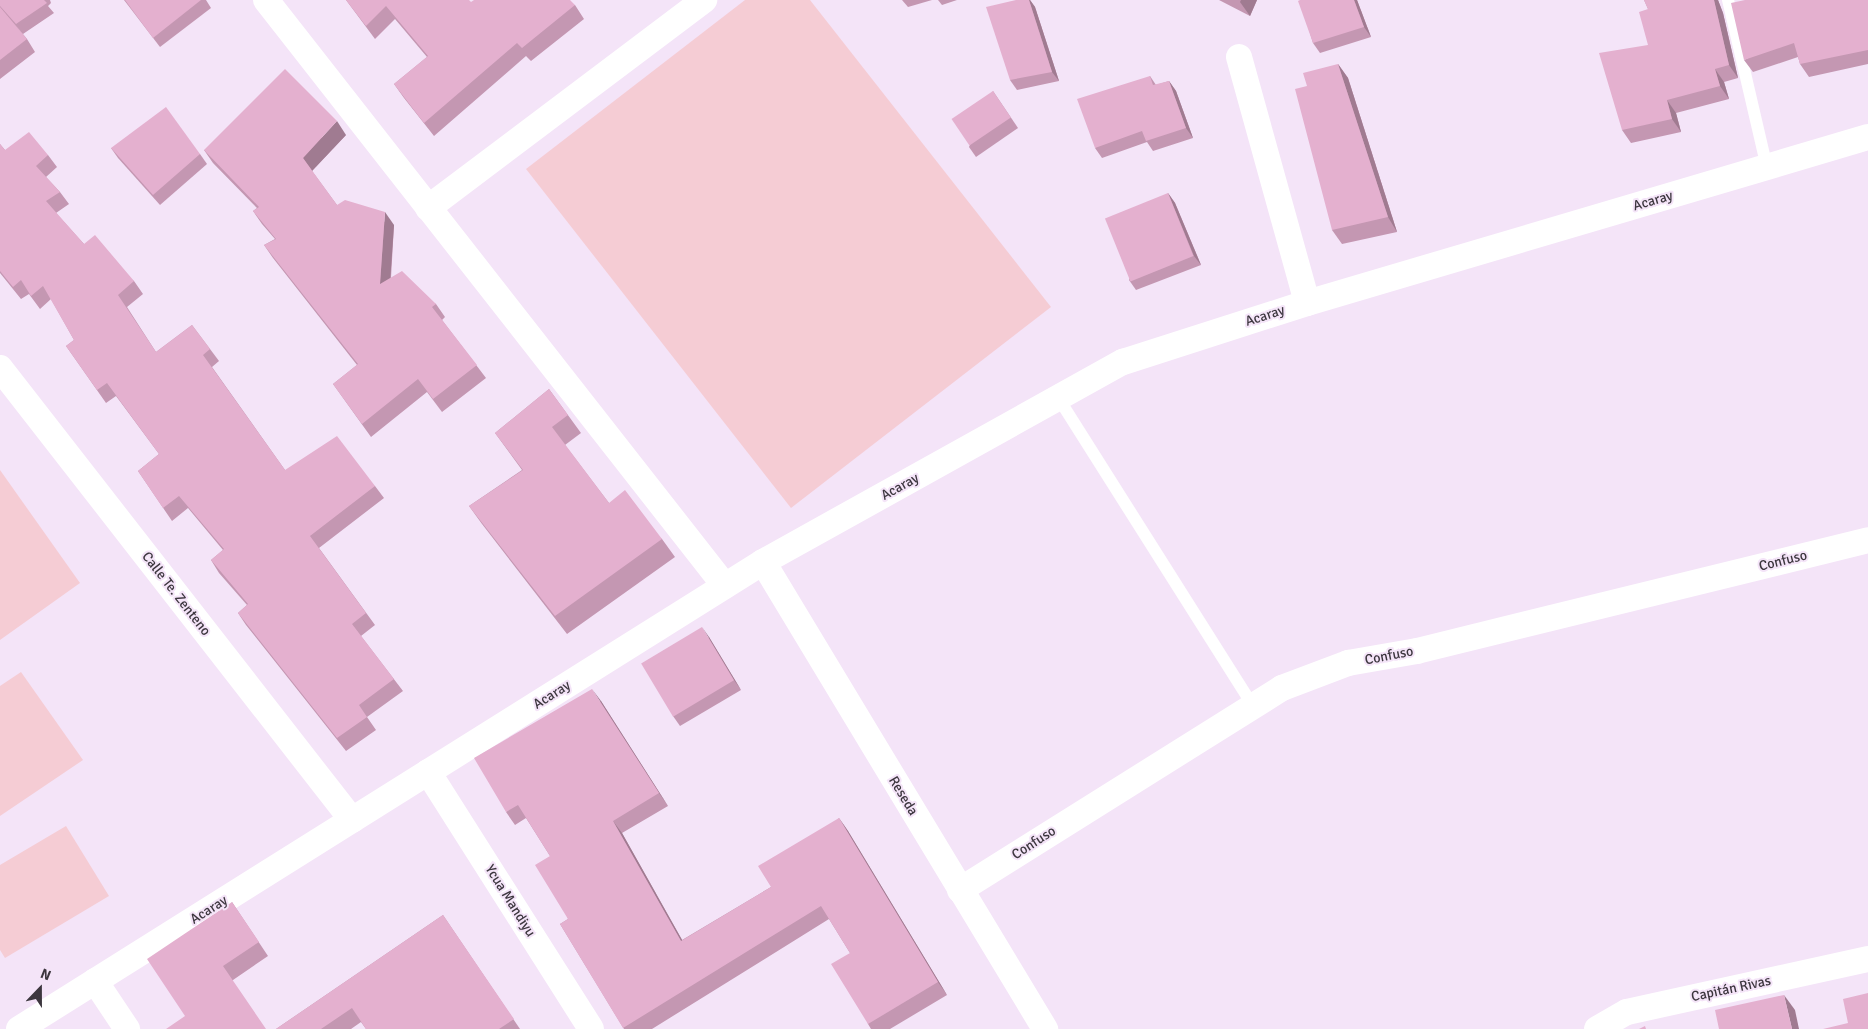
<!DOCTYPE html>
<html>
<head>
<meta charset="utf-8">
<style>
	body { margin:0 }
	#map { position:relative; width:1868px; height:1029px; overflow:hidden; background:#f4e4f8; font-family:Signika,sans-serif }
	div>[style] { position:absolute }
	[style*='--x'] { left:calc(var(--x)*1px); top:calc(var(--y)*1px); width:calc(var(--w)*1px); rotate:calc(var(--a)*1deg) }
	.green>* { inset:0; background:#f5ccd4 }
	.lane>* { height:12px; margin:-6px; padding:0 6px; transform-origin:6px; border-radius:6px; background:#fff }
	.street>* { height:26px; margin:-13px; padding:0 13px; transform-origin:13px; border-radius:13px; background:#fff }
	.wall>* { inset:0; background:#c497b2 }
	.shaded-wall>* { inset:0; background:#a07b91 }
	.building>* { inset:0; background:#e4b0cf; transform-origin:0 0 }
	span { translate:-50% -50%; white-space:nowrap; text-align:center; line-height:1.15; -webkit-text-stroke:4px #f4e4f8; paint-order:stroke }
	.street-label { font-size:14px; color:#3c363e }
	.north { position:absolute; left:15px; top:964px; width:50px; height:50px; -webkit-text-stroke:4px #f4e4f8; paint-order:stroke; rotate:22deg; font-size:14px; font-weight:700; line-height:20px; text-align:center; color:#3c363e }
	.north::after { content:''; display:block; margin:auto; width:18px; height:22px; background:#3c363e; clip-path:polygon(50% 0,100% 100%,50% 72%,0 100%) }
</style>
</head>
<body>
<div id="map">
	<div class="green">
		<div style="clip-path:polygon(745px 0,810px 0,1051px 307px,791px 508px,526px 169px)"></div>
		<div style="clip-path:polygon(0 470px,80px 583px,0 640px)"></div>
		<div style="clip-path:polygon(21px 672px,83px 760px,0 816px,0 686px)"></div>
		<div style="clip-path:polygon(66px 826px,109px 896px,5px 958px,0 950px,0 865px)"></div>
	</div>
	<div class="lane">
		<div style="--x:1728;--y:0;--w:171;--a:76.9"></div>
		<div style="--x:1059;--y:399;--w:361;--a:57.7"></div>
	</div>
	<div class="street">
		<div style="--x:266;--y:0;--w:744;--a:51.93"></div>
		<div style="--x:1239;--y:57;--w:255;--a:74.5"></div>
		<div style="--x:428;--y:208;--w:346;--a:-37"></div>
		<div style="--x:0;--y:368;--w:573;--a:52.09"></div>
		<div style="--x:763;--y:562;--w:546;--a:58.87"></div>
		<div style="--x:428;--y:772;--w:304;--a:57.6"></div>
		<div style="--x:960;--y:890;--w:380;--a:-32.1"></div>
		<div style="--x:1282;--y:688;--w:71;--a:-20.7"></div>
		<div style="--x:1348;--y:663;--w:70;--a:-9.9"></div>
		<div style="--x:1417;--y:651;--w:464;--a:-13.8"></div>
		<div style="--x:95;--y:981;--w:58;--a:56.3"></div>
		<div style="--x:19;--y:1029;--w:878;--a:-32.12"></div>
		<div style="--x:763;--y:562;--w:412;--a:-29.1"></div>
		<div style="--x:1123;--y:362;--w:193;--a:-17.8"></div>
		<div style="--x:1307;--y:303;--w:585;--a:-16.48"></div>
		<div style="--x:1597;--y:1029;--w:34;--a:-30"></div>
		<div style="--x:1627;--y:1012;--w:247;--a:-12.4"></div>
	</div>
	<div class="wall">
		<div style="clip-path:polygon(0 0,50px 0,51px 3px,48px 6px,54px 13px,23px 34px,13px 22px,27px 39px,35px 52px,0 79px)"></div>
		<div style="clip-path:polygon(124px 0,206px 0,211px 8px,160px 47px)"></div>
		<div style="clip-path:polygon(346px 0,575px 5px,584px 19px,531px 61px,526px 56px,434px 136px,404px 98px,394px 84px,427px 57px,395px 19px,375px 39px)"></div>
		<div style="clip-path:polygon(902px 0,932px 0,908px 7px)"></div>
		<div style="clip-path:polygon(938px 0,957px 0,942px 5px)"></div>
		<div style="clip-path:polygon(1016px 0,1030px 0,1035px 7px,1059px 81px,1017px 90px,1010px 80px)"></div>
		<div style="clip-path:polygon(1219px 0,1257px 0,1250px 16px)"></div>
		<div style="clip-path:polygon(1300px 0,1357px 0,1371px 37px,1320px 53px,1313px 43px)"></div>
		<div style="clip-path:polygon(1644px 0,1718px 0,1723px 13px,1738px 78px,1724px 82px,1729px 99px,1676px 113px,1681px 132px,1631px 143px,1622px 130px,1648px 45px,1648px 9px)"></div>
		<div style="clip-path:polygon(1868px 0,1868px 64px,1809px 77px,1800px 64px,1798px 57px,1753px 72px,1744px 60px)"></div>
		<div style="clip-path:polygon(1338px 64px,1348px 78px,1397px 232px,1342px 244px,1332px 230px)"></div>
		<div style="clip-path:polygon(1150px 76px,1156px 85px,1169px 81px,1176px 91px,1193px 138px,1153px 151px,1147px 142px,1102px 158px,1095px 148px)"></div>
		<div style="clip-path:polygon(993px 91px,1018px 128px,976px 157px,969px 147px)"></div>
		<div style="clip-path:polygon(346px 135px,312px 171px,337px 205px,394px 225px,391px 278px,436px 304px,445px 317px,442px 320px,486px 378px,442px 412px,427px 392px,371px 437px,333px 384px,357px 365px,273px 258px,264px 245px,275px 239px,262px 224px,253px 211px,257px 208px,213px 163px,204px 150px)"></div>
		<div style="clip-path:polygon(0 144px,5px 150px,48px 155px,57px 167px,46px 177px,60px 192px,69px 204px,56px 213px,84px 244px,134px 281px,143px 294px,127px 307px,156px 352px,192px 325px,219px 361px,212px 367px,285px 470px,375px 486px,384px 498px,319px 548px,375px 625px,361px 636px,403px 691px,367px 717px,376px 730px,346px 751px,246px 625px,238px 613px,247px 605px,219px 573px,211px 560px,223px 550px,188px 508px,172px 521px,138px 471px,159px 454px,116px 396px,106px 403px,66px 346px,74px 340px,51px 299px,40px 309px,29px 294px,21px 299px,0 273px)"></div>
		<div style="clip-path:polygon(111px 148px,200px 154px,207px 164px,160px 205px,118px 158px)"></div>
		<div style="clip-path:polygon(1168px 193px,1175px 203px,1201px 265px,1136px 290px,1129px 280px)"></div>
		<div style="clip-path:polygon(549px 389px,581px 433px,565px 445px,609px 503px,662px 539px,675px 557px,567px 634px,482px 524px,469px 506px,522px 470px,495px 433px)"></div>
		<div style="clip-path:polygon(709px 637px,741px 690px,680px 726px,673px 716px)"></div>
		<div style="clip-path:polygon(601px 701px,668px 806px,622px 833px,682px 940px,771px 887px,839px 818px,848px 831px,947px 995px,890px 1029px,871px 1029px,868px 1024px,850px 953px,829px 919px,652px 1029px,624px 1029px,560px 924px,568px 919px,550px 856px,526px 818px,515px 825px,506px 812px)"></div>
		<div style="clip-path:polygon(232px 902px,268px 956px,233px 980px,185px 1016px)"></div>
		<div style="clip-path:polygon(443px 915px,520px 1029px,366px 1029px,361px 1022px,351px 1029px,276px 1029px)"></div>
	</div>
	<div class="shaded-wall">
		<div style="clip-path:polygon(1029px 0,1030px 0,1035px 7px,1059px 81px,1052px 72px)"></div>
		<div style="clip-path:polygon(1241px 0,1257px 0,1250px 16px,1240px 2px)"></div>
		<div style="clip-path:polygon(1354px 0,1357px 0,1371px 37px,1364px 27px)"></div>
		<div style="clip-path:polygon(1714px 0,1718px 0,1723px 13px,1738px 78px,1729px 65px)"></div>
		<div style="clip-path:polygon(1338px 64px,1348px 78px,1397px 232px,1388px 217px)"></div>
		<div style="clip-path:polygon(1715px 69px,1724px 82px,1729px 99px,1720px 86px)"></div>
		<div style="clip-path:polygon(1169px 81px,1176px 91px,1193px 138px,1186px 128px)"></div>
		<div style="clip-path:polygon(1667px 100px,1676px 113px,1681px 132px,1672px 119px)"></div>
		<div style="clip-path:polygon(337px 121px,346px 135px,312px 171px,303px 158px)"></div>
		<div style="clip-path:polygon(1168px 193px,1175px 203px,1201px 265px,1194px 256px)"></div>
		<div style="clip-path:polygon(385px 212px,394px 225px,389px 297px,380px 284px)"></div>
		<div style="clip-path:polygon(702px 627px,709px 637px,741px 690px,734px 680px)"></div>
		<div style="clip-path:polygon(592px 689px,601px 701px,668px 806px,659px 793px)"></div>
		<div style="clip-path:polygon(839px 818px,848px 831px,947px 995px,938px 982px)"></div>
		<div style="clip-path:polygon(613px 821px,622px 833px,690px 954px,681px 941px)"></div>
		<div style="clip-path:polygon(1784px 995px,1795px 1010px,1799px 1029px,1792px 1029px)"></div>
	</div>
	<div class="building">
		<div style="clip-path:polygon(0 0,44px 0,47px 3px,16px 24px,0 6px)"></div>
		<div style="clip-path:polygon(125px 0,201px 0,153px 38px)"></div>
		<div style="clip-path:polygon(346px 0,469px 0,471px 2px,474px 0,570px 0,575px 5px,522px 48px,517px 43px,424px 123px,394px 84px,428px 56px,386px 6px,366px 26px)"></div>
		<div style="clip-path:polygon(1016px 0,1029px 0,1052px 72px,1010px 80px,986px 7px)"></div>
		<div style="clip-path:polygon(1300px 0,1354px 0,1364px 27px,1313px 43px,1298px 1px)"></div>
		<div style="clip-path:polygon(1644px 0,1714px 0,1729px 65px,1715px 69px,1720px 86px,1667px 100px,1672px 119px,1622px 130px,1599px 53px,1648px 45px,1639px 12px,1648px 9px)"></div>
		<div style="clip-path:polygon(1745px 0,1868px 0,1868px 51px,1868px 50px,1800px 64px,1794px 43px,1744px 60px,1731px 3px)"></div>
		<div style="clip-path:polygon(0 7px,27px 39px,0 60px)"></div>
		<div style="clip-path:polygon(1338px 64px,1388px 217px,1332px 230px,1295px 89px,1307px 86px,1303px 73px)"></div>
		<div style="clip-path:polygon(285px 69px,337px 121px,303px 158px,337px 205px,345px 200px,385px 212px,380px 284px,402px 271px,436px 304px,432px 307px,477px 365px,433px 399px,418px 379px,362px 424px,333px 384px,358px 364px,264px 245px,276px 239px,253px 211px,259px 207px,204px 150px)"></div>
		<div style="clip-path:polygon(1150px 76px,1153px 85px,1169px 81px,1186px 128px,1146px 141px,1142px 131px,1095px 148px,1077px 99px)"></div>
		<div style="left:993px;top:91px;width:32px;height:50px;rotate:56deg"></div>
		<div style="clip-path:polygon(166px 107px,200px 154px,153px 195px,111px 148px)"></div>
		<div style="clip-path:polygon(29px 132px,48px 155px,36px 166px,60px 192px,46px 201px,84px 244px,95px 235px,134px 281px,118px 295px,156px 352px,192px 325px,210px 349px,203px 355px,285px 470px,337px 436px,375px 486px,310px 536px,366px 613px,352px 624px,394px 679px,359px 705px,367px 717px,337px 738px,238px 613px,248px 604px,211px 560px,224px 549px,179px 496px,163px 508px,138px 471px,159px 454px,107px 383px,97px 390px,66px 346px,74px 340px,43px 286px,31px 296px,21px 280px,13px 287px,0 271px,0 144px,5px 150px)"></div>
		<div style="left:1168px;top:193px;width:68px;height:68px;rotate:68deg"></div>
		<div style="clip-path:polygon(549px 389px,568px 415px,552px 427px,609px 503px,625px 490px,662px 539px,555px 616px,469px 506px,523px 470px,495px 433px)"></div>
		<div style="left:702px;top:627px;width:62px;height:71px;rotate:59deg"></div>
		<div style="clip-path:polygon(592px 689px,659px 793px,613px 821px,681px 941px,771px 887px,758px 866px,839px 818px,938px 982px,868px 1024px,831px 964px,850px 953px,821px 906px,623px 1028px,560px 924px,568px 919px,535px 865px,550px 856px,518px 805px,506px 812px,474px 758px)"></div>
		<div style="clip-path:polygon(232px 902px,259px 942px,223px 966px,266px 1029px,166px 1029px,185px 1016px,147px 959px)"></div>
		<div style="clip-path:polygon(443px 915px,514px 1019px,499px 1029px,366px 1029px,352px 1008px,321px 1029px,276px 1029px)"></div>
		<div style="clip-path:polygon(1868px 993px,1868px 1029px,1823px 1029px,1848px 1023px,1843px 999px)"></div>
		<div style="clip-path:polygon(1784px 995px,1792px 1029px,1719px 1029px,1715px 1010px)"></div>
		<div style="clip-path:polygon(1645px 1026px,1646px 1029px,1639px 1029px)"></div>
	</div>
	<div class="street-label">
		<span style="left:1653px;top:201px;rotate:-16deg">Acaray</span>
		<span style="left:1265px;top:316px;rotate:-18deg">Acaray</span>
		<span style="left:900px;top:487px;rotate:-29deg">Acaray</span>
		<span style="left:1783px;top:561px;rotate:-14deg">Confuso</span>
		<span style="left:176px;top:594px;rotate:52deg">Calle Te. Zenteno</span>
		<span style="left:1389px;top:656px;rotate:-11deg">Confuso</span>
		<span style="left:552px;top:695px;rotate:-32deg">Acaray</span>
		<span style="left:903px;top:796px;rotate:59deg">Reseda</span>
		<span style="left:1034px;top:843px;rotate:-33deg">Confuso</span>
		<span style="left:510px;top:901px;rotate:58deg">Ycua Mandiyu</span>
		<span style="left:209px;top:910px;rotate:-32deg">Acaray</span>
		<span style="left:1731px;top:989px;rotate:-12deg">Capitán Rivas</span>
	</div>
	<div class="north">N</div>
</div>
</body>
</html>
